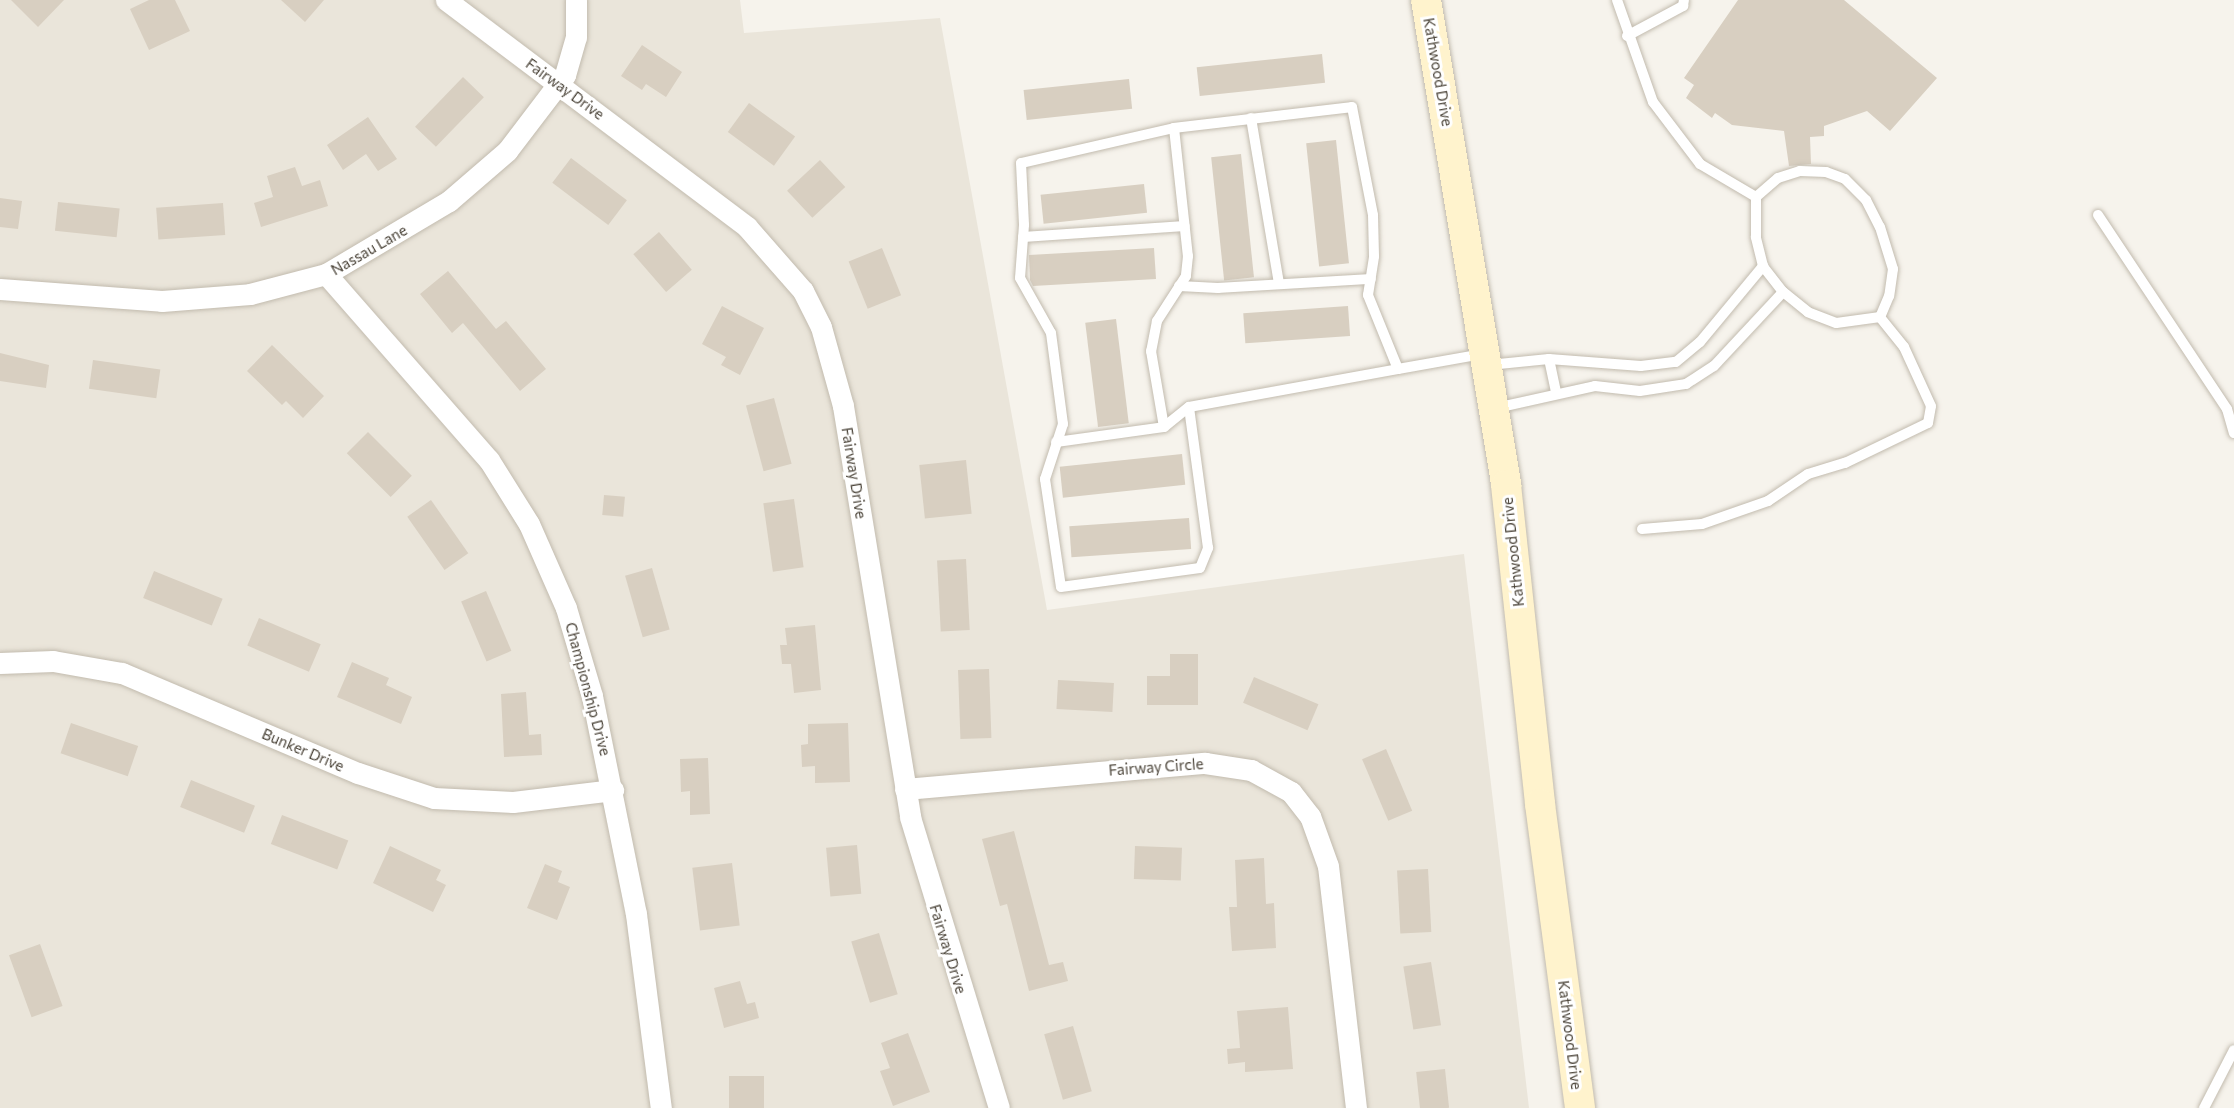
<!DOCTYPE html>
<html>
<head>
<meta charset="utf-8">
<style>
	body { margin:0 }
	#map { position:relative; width:2234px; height:1108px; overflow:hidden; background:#f6f3ec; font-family:Commissioner,sans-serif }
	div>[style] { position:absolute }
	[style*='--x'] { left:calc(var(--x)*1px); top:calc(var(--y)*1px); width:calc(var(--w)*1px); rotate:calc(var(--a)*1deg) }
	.residential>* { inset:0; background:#eae5da }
	.building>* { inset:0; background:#d8cfc1; transform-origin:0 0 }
	.roads { filter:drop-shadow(0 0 2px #c2bbae) drop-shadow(0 0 2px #c2bbae) }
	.lane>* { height:10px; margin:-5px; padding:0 5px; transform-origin:5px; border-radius:5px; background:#fff }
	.street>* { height:21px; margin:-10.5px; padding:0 10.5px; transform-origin:10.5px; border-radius:10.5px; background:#fff }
	.secondary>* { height:30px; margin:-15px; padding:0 15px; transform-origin:15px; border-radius:15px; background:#fff3cd }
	span { translate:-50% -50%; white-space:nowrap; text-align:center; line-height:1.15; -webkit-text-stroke:6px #fff; paint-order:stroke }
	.street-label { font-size:15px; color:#4b4439 }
</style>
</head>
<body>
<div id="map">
	<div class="residential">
		<div style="clip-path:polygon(0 0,740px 0,744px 33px,940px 18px,1047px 610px,1464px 554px,1529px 1108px,0 1108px)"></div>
	</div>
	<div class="building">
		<div style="clip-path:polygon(11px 0,64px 0,38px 27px)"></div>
		<div style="clip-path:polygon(149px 0,175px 0,190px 31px,149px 50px,130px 9px)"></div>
		<div style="clip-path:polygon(281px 0,324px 0,305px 22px)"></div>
		<div style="clip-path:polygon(1738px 0,1844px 0,1937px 78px,1890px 131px,1867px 111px,1824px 126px,1824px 136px,1810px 137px,1811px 164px,1789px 166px,1784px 131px,1732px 125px,1715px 113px,1712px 118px,1686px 98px,1694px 85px,1684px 78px)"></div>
		<div style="clip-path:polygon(642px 45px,682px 72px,666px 97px,646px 84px,642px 90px,621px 76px)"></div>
		<div style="left:1322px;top:54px;width:29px;height:126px;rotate:84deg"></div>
		<div style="left:463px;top:77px;width:29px;height:69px;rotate:44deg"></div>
		<div style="left:1129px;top:79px;width:30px;height:106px;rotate:84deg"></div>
		<div style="left:749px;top:103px;width:57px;height:36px;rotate:36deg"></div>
		<div style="clip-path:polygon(368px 117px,397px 159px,378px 171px,366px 154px,343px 170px,327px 145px)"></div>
		<div style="left:1336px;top:140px;width:124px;height:30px;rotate:84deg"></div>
		<div style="left:1241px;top:154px;width:124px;height:30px;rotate:84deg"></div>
		<div style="left:571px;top:158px;width:70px;height:31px;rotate:37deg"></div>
		<div style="left:820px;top:160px;width:37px;height:45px;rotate:47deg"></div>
		<div style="clip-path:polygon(295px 167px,302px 186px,320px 180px,328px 206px,261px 227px,254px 203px,273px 197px,267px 176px)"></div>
		<div style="left:1144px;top:184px;width:29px;height:104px;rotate:84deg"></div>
		<div style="clip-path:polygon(0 198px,22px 201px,18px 229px,0 227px)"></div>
		<div style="left:58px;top:202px;width:62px;height:29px;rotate:6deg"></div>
		<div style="left:223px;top:203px;width:32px;height:67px;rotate:86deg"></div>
		<div style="left:659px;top:232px;width:50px;height:34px;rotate:49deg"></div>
		<div style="left:882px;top:248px;width:51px;height:36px;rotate:68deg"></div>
		<div style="clip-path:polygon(1154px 248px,1156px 279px,1033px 286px,1030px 280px,1029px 255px)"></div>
		<div style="clip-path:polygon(448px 271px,496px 329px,506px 321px,546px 369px,520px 391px,463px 323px,452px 333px,420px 294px)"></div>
		<div style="clip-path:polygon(722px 306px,764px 328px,740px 375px,721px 365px,726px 357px,702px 344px)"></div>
		<div style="left:1348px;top:306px;width:30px;height:105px;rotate:86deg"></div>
		<div style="left:1116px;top:319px;width:105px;height:31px;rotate:83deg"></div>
		<div style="clip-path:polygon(272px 345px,324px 396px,303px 418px,286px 401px,282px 405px,247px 371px)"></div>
		<div style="clip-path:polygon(0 353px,49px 365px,46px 388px,0 381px)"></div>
		<div style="left:93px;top:360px;width:68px;height:29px;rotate:8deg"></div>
		<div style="left:774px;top:398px;width:68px;height:29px;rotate:75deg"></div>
		<div style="left:368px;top:432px;width:62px;height:30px;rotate:45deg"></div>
		<div style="left:1182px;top:454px;width:31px;height:123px;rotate:84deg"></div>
		<div style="left:966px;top:460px;width:54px;height:47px;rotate:84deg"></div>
		<div style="left:604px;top:495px;width:21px;height:20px;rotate:5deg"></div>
		<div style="left:794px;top:499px;width:69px;height:31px;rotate:82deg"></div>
		<div style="left:431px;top:500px;width:65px;height:29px;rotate:55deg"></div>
		<div style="left:1189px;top:518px;width:31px;height:120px;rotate:86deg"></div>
		<div style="left:966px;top:559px;width:71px;height:29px;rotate:87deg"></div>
		<div style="left:652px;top:568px;width:64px;height:28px;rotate:74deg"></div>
		<div style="left:154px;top:571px;width:74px;height:29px;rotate:22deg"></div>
		<div style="left:486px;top:591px;width:65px;height:27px;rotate:67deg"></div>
		<div style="left:259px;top:618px;width:67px;height:30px;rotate:23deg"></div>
		<div style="clip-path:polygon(815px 625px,821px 690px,794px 693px,791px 664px,782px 664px,780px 645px,787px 645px,785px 628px)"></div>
		<div style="clip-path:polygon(1170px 654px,1198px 654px,1198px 705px,1147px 705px,1147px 676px,1170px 676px)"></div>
		<div style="clip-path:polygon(352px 662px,389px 678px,386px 685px,412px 697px,401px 724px,337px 697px)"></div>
		<div style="left:989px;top:669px;width:69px;height:31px;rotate:88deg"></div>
		<div style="left:1254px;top:677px;width:70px;height:28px;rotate:23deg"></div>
		<div style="left:1058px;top:680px;width:56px;height:29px;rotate:3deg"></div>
		<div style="clip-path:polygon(526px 692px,529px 735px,541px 734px,542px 755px,504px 757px,501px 694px)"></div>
		<div style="left:71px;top:723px;width:71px;height:32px;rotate:19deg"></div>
		<div style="clip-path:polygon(848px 723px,850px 782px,815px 783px,815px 766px,802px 767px,801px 745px,808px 744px,808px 724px)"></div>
		<div style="left:1386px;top:749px;width:67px;height:26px;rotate:67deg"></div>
		<div style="clip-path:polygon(708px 758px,710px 814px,690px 815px,690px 791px,681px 792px,680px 759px)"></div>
		<div style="left:191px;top:780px;width:69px;height:29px;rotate:22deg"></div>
		<div style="left:282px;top:815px;width:71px;height:31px;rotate:21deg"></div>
		<div style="clip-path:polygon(1014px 831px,1049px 965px,1063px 962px,1068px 981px,1029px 991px,1007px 904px,1000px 906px,982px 839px)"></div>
		<div style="left:857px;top:845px;width:49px;height:31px;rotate:85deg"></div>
		<div style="clip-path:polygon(390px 846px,441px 870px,436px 880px,446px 885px,433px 912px,373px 883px)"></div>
		<div style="left:1135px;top:846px;width:47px;height:33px;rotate:2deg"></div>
		<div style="clip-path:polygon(1264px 858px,1266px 904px,1274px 903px,1276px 948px,1232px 951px,1229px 907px,1237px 907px,1235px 860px)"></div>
		<div style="left:732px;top:863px;width:63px;height:40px;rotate:83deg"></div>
		<div style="clip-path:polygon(545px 864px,562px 871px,558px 882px,570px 887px,557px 920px,527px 908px)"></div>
		<div style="left:1428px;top:869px;width:63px;height:31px;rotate:87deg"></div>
		<div style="left:879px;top:933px;width:64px;height:29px;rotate:73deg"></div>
		<div style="left:40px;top:944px;width:66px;height:33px;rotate:70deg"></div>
		<div style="left:1431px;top:962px;width:64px;height:28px;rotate:81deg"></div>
		<div style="clip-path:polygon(740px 981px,747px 1004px,755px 1002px,759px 1018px,724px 1028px,714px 988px)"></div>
		<div style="clip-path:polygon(1288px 1007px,1293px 1069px,1245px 1072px,1245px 1062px,1228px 1064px,1227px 1049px,1240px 1048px,1237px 1011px)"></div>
		<div style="left:1073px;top:1026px;width:68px;height:30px;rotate:74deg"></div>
		<div style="clip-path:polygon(908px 1033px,930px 1092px,893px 1106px,880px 1071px,890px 1068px,881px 1043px)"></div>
		<div style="left:1445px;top:1069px;width:39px;height:29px;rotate:84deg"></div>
		<div style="left:729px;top:1076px;width:35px;height:32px"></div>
	</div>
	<div class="roads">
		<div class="lane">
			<div style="--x:1617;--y:0;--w:108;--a:70.6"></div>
			<div style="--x:1653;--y:102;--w:78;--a:52.8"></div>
			<div style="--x:1700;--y:164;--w:65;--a:30.5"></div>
			<div style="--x:1756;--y:197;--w:29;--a:-41"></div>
			<div style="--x:1778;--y:178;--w:23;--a:-18"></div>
			<div style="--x:1800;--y:171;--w:26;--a:2"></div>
			<div style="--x:1826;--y:172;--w:20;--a:20"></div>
			<div style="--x:1845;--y:179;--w:30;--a:45"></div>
			<div style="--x:1866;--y:200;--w:30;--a:63"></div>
			<div style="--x:1880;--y:227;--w:44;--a:72.8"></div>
			<div style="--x:1893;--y:269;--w:27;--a:98"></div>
			<div style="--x:1889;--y:296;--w:23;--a:113"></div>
			<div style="--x:1880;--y:317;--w:44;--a:172.2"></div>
			<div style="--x:1836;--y:323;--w:30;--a:-159"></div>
			<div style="--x:1808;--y:312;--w:32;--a:-141"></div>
			<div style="--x:1783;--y:292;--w:33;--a:-128"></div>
			<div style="--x:1763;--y:266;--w:30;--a:-104"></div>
			<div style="--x:1756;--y:237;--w:40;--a:-90"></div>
			<div style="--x:1627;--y:36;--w:64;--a:-28.2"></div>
			<div style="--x:1683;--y:6;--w:6;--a:-81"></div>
			<div style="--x:1251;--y:118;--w:167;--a:80.4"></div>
			<div style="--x:1174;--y:128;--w:157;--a:167.1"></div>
			<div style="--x:1021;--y:163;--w:62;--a:87.2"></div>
			<div style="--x:1024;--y:225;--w:53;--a:94.3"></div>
			<div style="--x:1020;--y:278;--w:63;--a:60.6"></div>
			<div style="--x:1051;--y:333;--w:92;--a:82.5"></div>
			<div style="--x:1063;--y:424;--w:58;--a:108.1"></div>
			<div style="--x:1045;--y:479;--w:109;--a:81.6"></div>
			<div style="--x:1061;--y:587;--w:140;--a:-7.8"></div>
			<div style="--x:1200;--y:568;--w:22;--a:-68"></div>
			<div style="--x:1208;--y:548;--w:142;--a:-97.7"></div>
			<div style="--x:2098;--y:215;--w:233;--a:56.4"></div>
			<div style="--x:2227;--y:409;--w:25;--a:74"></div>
			<div style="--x:1023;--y:237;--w:162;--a:-3.9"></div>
			<div style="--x:1179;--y:286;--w:39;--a:3"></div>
			<div style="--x:1218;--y:288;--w:153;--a:-3.4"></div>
			<div style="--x:1549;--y:359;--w:35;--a:78"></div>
			<div style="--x:1489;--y:365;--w:60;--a:-5.7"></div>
			<div style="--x:1549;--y:359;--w:92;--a:4.4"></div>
			<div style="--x:1641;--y:366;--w:35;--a:-7"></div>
			<div style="--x:1676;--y:362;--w:31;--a:-40"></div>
			<div style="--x:1700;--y:342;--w:99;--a:-50.3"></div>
			<div style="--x:1398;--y:369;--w:80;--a:-112.1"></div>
			<div style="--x:1368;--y:295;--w:39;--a:-81"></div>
			<div style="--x:1374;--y:256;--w:41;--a:-91.4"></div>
			<div style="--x:1373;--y:215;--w:110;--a:-101"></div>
			<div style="--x:1352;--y:107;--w:179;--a:173.3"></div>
			<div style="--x:1174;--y:128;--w:129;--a:83.8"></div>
			<div style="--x:1188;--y:256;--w:20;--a:96"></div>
			<div style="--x:1186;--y:276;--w:54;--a:122.8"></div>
			<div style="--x:1157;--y:321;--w:31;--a:101"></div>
			<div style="--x:1151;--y:351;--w:77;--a:80.3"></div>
			<div style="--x:1164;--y:427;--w:32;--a:-39"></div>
			<div style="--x:1189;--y:407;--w:212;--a:-10.3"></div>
			<div style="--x:1398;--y:369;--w:85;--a:-10.1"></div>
			<div style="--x:1496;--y:408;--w:101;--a:-12.5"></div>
			<div style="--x:1595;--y:386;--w:45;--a:6.3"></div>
			<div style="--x:1640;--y:391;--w:47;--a:-8.7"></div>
			<div style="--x:1686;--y:384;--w:33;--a:-33"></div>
			<div style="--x:1714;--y:366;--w:101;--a:-47"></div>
			<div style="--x:1056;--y:442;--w:109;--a:-7.9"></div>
			<div style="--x:1642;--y:529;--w:60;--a:-4.8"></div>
			<div style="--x:1702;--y:524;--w:70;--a:-19.2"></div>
			<div style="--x:1768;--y:501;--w:48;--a:-34"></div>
			<div style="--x:1808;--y:474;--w:39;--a:-17"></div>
			<div style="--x:1845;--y:463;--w:92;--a:-25.7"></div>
			<div style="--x:1928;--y:423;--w:17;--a:-80"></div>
			<div style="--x:1931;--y:406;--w:65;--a:-114.6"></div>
			<div style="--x:1904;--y:347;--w:38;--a:-129"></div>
			<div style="--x:2204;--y:1108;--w:65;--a:-62.7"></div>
		</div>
		<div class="street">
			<div style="--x:446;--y:0;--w:377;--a:37"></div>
			<div style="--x:747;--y:227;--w:85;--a:48.8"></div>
			<div style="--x:803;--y:291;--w:40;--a:63.4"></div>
			<div style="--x:821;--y:327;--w:82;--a:74.4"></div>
			<div style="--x:843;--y:406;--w:416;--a:80.7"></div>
			<div style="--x:910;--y:817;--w:304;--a:73"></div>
			<div style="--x:326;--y:274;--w:247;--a:48.8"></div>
			<div style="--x:489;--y:460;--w:75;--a:58"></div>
			<div style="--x:529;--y:524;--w:92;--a:66.2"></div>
			<div style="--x:566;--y:608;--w:92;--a:73.5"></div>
			<div style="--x:592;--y:696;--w:222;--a:78.6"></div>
			<div style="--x:636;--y:914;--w:196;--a:82.7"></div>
			<div style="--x:0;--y:289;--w:162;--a:4.2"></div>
			<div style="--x:162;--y:301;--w:88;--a:-4.5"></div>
			<div style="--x:250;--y:294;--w:79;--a:-14.7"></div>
			<div style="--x:326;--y:274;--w:143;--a:-30.7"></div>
			<div style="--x:449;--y:201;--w:77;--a:-40.8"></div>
			<div style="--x:507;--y:151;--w:96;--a:-52.7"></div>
			<div style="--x:565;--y:75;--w:40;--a:-74"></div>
			<div style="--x:576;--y:37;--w:37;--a:-90"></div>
			<div style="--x:0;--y:663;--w:53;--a:-2.2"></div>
			<div style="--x:53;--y:661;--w:70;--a:9.9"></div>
			<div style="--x:122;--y:673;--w:256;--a:23"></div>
			<div style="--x:358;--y:773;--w:80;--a:18.2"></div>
			<div style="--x:434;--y:798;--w:79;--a:2.9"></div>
			<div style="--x:513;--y:802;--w:101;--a:-6.8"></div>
			<div style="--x:905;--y:789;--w:301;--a:-5"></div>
			<div style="--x:1205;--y:763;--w:47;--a:8.7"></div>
			<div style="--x:1251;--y:770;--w:46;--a:28.8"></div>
			<div style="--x:1291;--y:792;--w:31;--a:52"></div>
			<div style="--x:1310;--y:816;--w:53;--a:70.2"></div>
			<div style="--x:1328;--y:866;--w:244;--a:83.4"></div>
		</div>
		<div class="secondary">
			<div style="--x:1426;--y:0;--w:492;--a:80.6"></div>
			<div style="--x:1506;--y:485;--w:321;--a:83.9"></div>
			<div style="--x:1540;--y:804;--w:307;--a:82.5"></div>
		</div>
	</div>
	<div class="street-label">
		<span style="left:1438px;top:72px;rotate:80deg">Kathwood Drive</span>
		<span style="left:565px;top:89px;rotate:36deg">Fairway Drive</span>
		<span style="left:369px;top:250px;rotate:-30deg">Nassau Lane</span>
		<span style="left:854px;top:473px;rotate:81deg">Fairway Drive</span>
		<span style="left:1513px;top:552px;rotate:-96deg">Kathwood Drive</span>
		<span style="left:588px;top:689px;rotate:75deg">Championship Drive</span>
		<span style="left:303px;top:750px;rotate:23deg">Bunker Drive</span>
		<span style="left:1156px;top:767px;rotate:-4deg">Fairway Circle</span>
		<span style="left:948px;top:949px;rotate:73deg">Fairway Drive</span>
		<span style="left:1570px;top:1035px;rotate:83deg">Kathwood Drive</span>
	</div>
</div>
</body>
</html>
